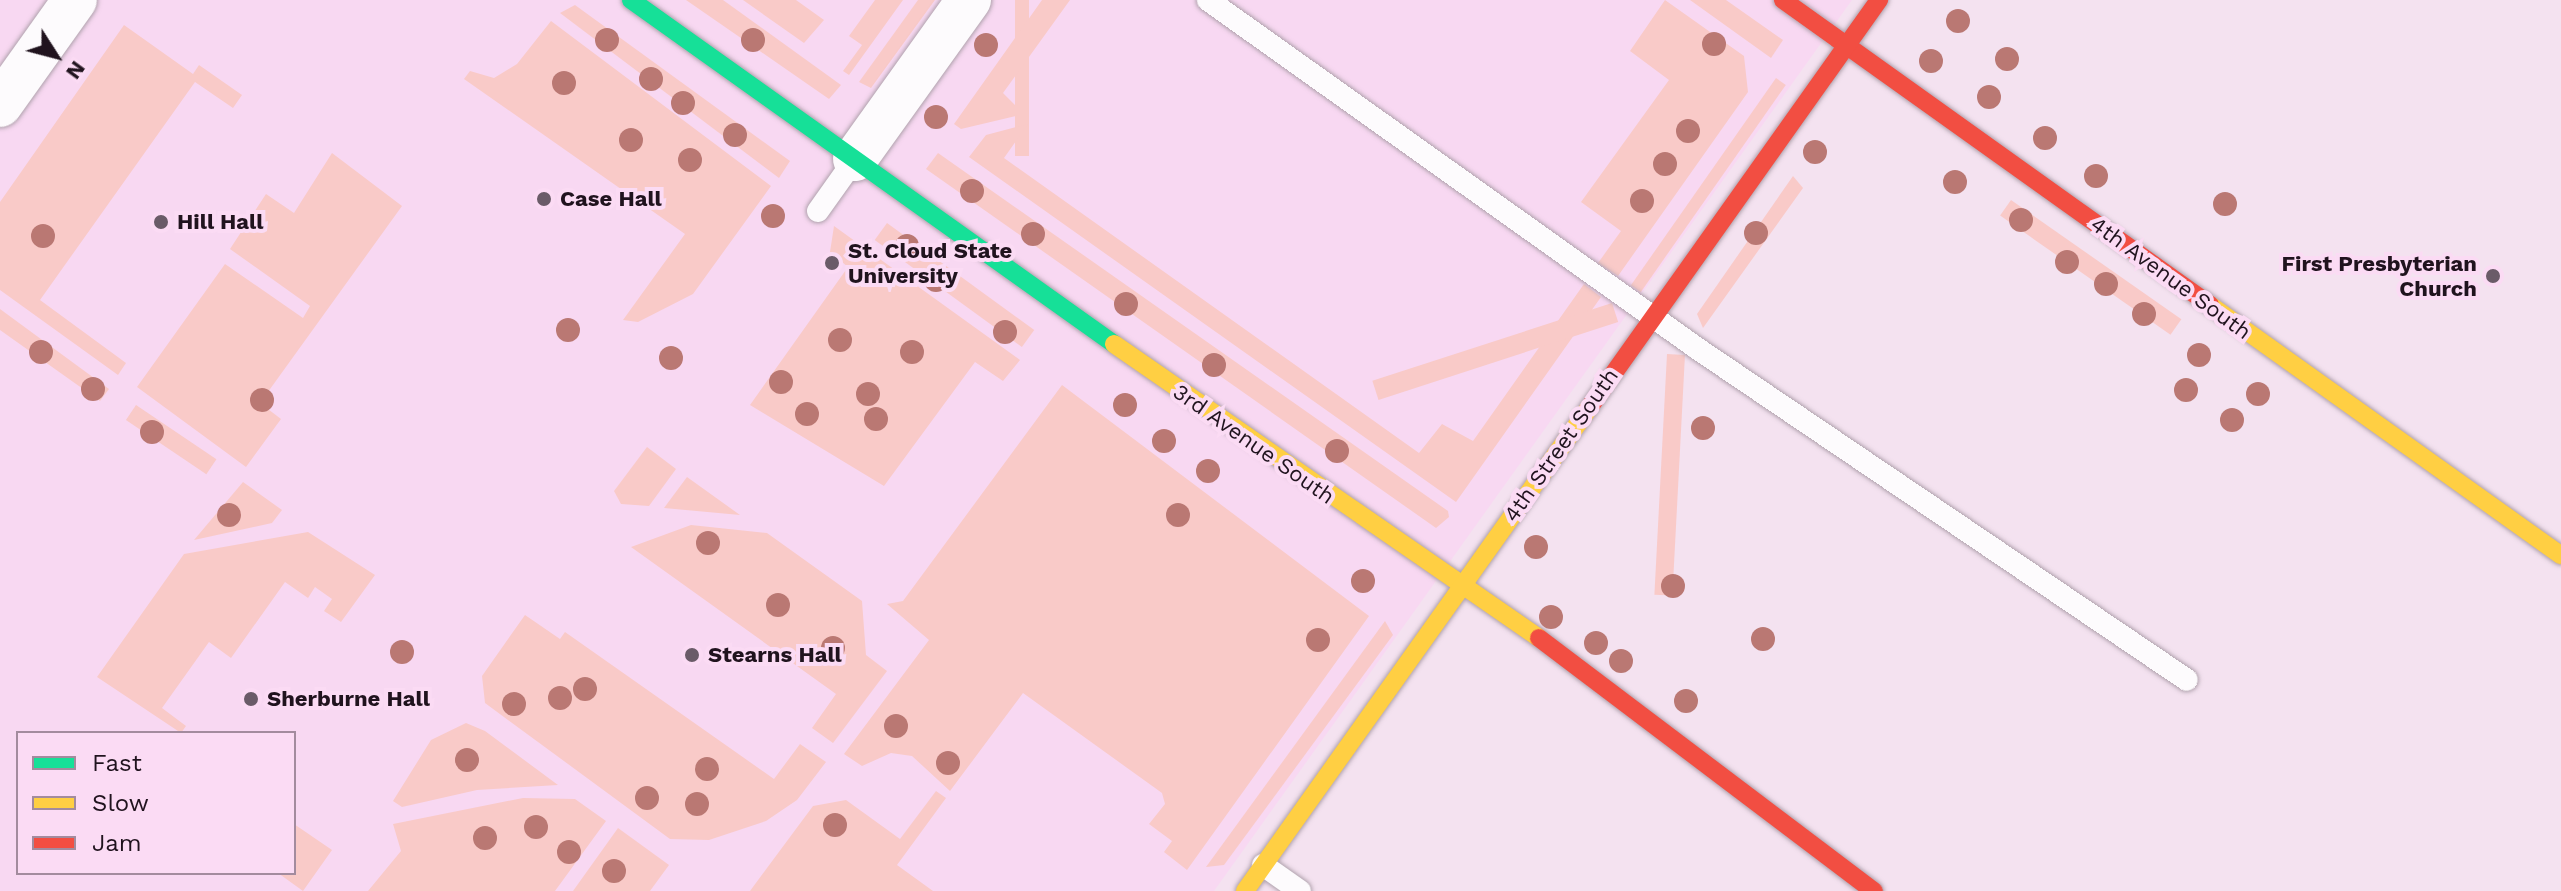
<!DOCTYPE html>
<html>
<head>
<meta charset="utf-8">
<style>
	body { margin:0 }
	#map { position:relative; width:2561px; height:891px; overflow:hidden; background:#f4e2f0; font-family:"Work Sans",sans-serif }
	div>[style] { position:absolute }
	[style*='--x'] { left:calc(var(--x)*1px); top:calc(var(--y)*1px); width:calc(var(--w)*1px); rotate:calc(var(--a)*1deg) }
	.built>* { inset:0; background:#f8d8f2 }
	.green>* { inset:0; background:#f9cac8; transform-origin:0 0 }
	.roads { filter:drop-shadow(0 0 2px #b0a2ad) drop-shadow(0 0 2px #b0a2ad) }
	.lane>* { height:22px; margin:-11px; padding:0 11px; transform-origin:11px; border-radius:11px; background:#fdfbfd }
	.street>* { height:44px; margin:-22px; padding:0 22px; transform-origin:22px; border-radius:22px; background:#fdfbfd }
	.fast>* { height:18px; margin:-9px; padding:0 9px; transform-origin:9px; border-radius:9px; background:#16e098 }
	.slow>* { height:18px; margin:-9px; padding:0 9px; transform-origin:9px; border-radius:9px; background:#ffcf43 }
	.jam>* { height:18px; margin:-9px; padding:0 9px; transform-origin:9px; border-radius:9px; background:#f24e42 }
	.trees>* { width:24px; height:24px; margin:-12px; border-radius:50%; background:#ba7873 }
	.dots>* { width:22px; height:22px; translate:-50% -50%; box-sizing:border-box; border:4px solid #fbdbf4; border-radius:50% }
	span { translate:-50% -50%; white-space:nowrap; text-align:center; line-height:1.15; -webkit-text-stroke:8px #fbdbf4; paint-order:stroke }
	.poi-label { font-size:22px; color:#20131e; font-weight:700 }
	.left { translate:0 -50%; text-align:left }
	.right { translate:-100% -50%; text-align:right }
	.street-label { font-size:22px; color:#20131e }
	.legend { position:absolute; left:16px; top:731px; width:280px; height:144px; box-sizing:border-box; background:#fbdbf4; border:2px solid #a38b9e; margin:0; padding:10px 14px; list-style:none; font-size:24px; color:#20131e }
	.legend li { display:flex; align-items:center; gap:16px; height:40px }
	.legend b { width:40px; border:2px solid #a38b9e }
	.north { position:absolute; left:16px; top:16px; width:80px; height:80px; -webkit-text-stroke:6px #fbdbf4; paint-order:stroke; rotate:126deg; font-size:22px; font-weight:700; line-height:32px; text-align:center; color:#20131e }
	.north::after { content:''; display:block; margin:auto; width:28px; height:36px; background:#20131e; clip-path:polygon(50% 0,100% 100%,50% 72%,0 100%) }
</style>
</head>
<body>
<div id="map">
	<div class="built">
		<div style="clip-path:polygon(evenodd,0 0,1852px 0,1214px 891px,0 891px,0 0,18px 733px,294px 733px,294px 873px,18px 873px,18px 733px)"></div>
	</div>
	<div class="green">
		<div style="clip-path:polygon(686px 0,723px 0,841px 85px,829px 99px)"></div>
		<div style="clip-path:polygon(743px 0,796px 0,824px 20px,804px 43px)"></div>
		<div style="clip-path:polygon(875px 0,903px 0,849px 75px,843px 71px,862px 45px,849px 36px)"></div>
		<div style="clip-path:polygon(918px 0,935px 0,871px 88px,859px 82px)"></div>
		<div style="left:1015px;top:0;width:14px;height:156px"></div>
		<div style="clip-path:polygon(1042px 0,1070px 0,1003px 93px,1024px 114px,961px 129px,954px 124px)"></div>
		<div style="clip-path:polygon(1665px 0,1744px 56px,1748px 92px,1618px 276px,1598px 263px,1621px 231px,1581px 202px,1669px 80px,1630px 51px)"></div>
		<div style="clip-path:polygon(1690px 0,1726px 0,1783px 40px,1771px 58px)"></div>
		<div style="clip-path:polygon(575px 5px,790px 161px,779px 178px,560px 13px)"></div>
		<div style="clip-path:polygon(551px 21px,771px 186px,693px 294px,638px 322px,623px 320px,685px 234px,464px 79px,470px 71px,494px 78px,517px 64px)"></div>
		<div style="clip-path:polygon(124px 25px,193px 74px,199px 65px,242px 95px,233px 108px,195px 82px,40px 300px,126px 363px,118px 375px,0 290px,0 202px)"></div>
		<div style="left:1776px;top:78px;width:12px;height:253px;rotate:35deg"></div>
		<div style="clip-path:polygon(1028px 124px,1004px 158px,1419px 453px,1442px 424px,1473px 441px,1584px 284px,1601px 297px,1456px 502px,969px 157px,986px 135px)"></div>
		<div style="clip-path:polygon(332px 153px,402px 206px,260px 403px,281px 419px,246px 467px,137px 387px,225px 264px,303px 318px,310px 306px,230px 249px,266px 194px,294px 213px)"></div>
		<div style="clip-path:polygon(938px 153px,1448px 511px,1449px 517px,1436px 528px,926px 169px)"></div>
		<div style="clip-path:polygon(1793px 176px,1803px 188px,1703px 328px,1697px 314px)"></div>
		<div style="left:2011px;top:200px;width:208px;height:19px;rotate:35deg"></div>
		<div style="left:887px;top:223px;width:182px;height:21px;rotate:36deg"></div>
		<div style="clip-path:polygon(834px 226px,1020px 360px,1003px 381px,975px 362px,884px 486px,750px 405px,848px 267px,830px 252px)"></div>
		<div style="left:1612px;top:303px;width:20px;height:252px;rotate:72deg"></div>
		<div style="clip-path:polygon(0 309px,109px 389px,100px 401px,0 330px)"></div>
		<div style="left:1667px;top:354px;width:18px;height:241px;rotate:3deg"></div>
		<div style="clip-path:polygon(1062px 385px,1369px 616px,1187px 870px,1164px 852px,1172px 841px,1149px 824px,1165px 804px,1162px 793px,1023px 693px,950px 791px,912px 756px,891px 753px,862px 766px,844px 754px,929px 640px,887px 604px,903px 601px)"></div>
		<div style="left:136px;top:405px;width:97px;height:18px;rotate:34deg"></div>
		<div style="clip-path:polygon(647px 447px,676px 469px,649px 506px,621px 504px,614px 491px)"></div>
		<div style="clip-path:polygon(687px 477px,740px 515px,664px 508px)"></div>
		<div style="clip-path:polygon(243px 482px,282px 510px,272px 523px,194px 540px)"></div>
		<div style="clip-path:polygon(691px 525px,767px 533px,862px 601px,866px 655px,887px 671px,833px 743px,812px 728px,836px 694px,631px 547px)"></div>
		<div style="clip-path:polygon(308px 532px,375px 575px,341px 622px,324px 611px,332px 599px,315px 587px,308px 598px,285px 582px,231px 658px,209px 642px,162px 708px,186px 726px,181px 733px,97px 677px,184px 554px)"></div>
		<div style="clip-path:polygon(525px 615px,560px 639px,565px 632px,774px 779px,800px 744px,826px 762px,797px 800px,766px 821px,709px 840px,670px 839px,485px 703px,482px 676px)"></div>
		<div style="clip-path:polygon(1385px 621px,1393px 635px,1224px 865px,1206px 867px)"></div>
		<div style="clip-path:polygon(466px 723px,485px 731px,558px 785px,477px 790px,402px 807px,393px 801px,431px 740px)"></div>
		<div style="clip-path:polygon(936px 791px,946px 798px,897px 865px,933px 891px,750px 891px,813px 806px,846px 800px,900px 839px)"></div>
		<div style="clip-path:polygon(523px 798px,575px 799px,606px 821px,555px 891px,368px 891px,401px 851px,393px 824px)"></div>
		<div style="clip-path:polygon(294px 824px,332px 850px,303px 891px,278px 873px,294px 873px)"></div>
		<div style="clip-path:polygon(618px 828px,669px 865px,650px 891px,573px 891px)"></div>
	</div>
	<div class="roads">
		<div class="lane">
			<div style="--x:1208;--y:0;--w:602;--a:35.46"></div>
			<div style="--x:1698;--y:349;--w:590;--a:34.09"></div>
			<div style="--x:818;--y:211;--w:64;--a:-54.6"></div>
			<div style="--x:1263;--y:865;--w:45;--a:35.1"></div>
		</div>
		<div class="street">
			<div style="--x:0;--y:105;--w:129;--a:-54.5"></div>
			<div style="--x:855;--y:159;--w:196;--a:-54.4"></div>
		</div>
		<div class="fast">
			<div style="--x:631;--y:0;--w:593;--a:35.46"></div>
		</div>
		<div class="slow">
			<div style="--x:2210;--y:305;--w:431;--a:35.5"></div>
			<div style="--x:1114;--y:344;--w:517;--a:34.67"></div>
			<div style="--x:1245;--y:891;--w:593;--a:-54.54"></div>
		</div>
		<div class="jam">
			<div style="--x:1783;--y:0;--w:525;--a:35.54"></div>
			<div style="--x:1589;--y:408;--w:501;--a:-54.6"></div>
			<div style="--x:1539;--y:638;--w:420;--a:37.1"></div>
		</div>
	</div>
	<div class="trees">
		<div style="left:1958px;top:21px"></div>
		<div style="left:607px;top:40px"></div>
		<div style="left:753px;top:40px"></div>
		<div style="left:1714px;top:44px"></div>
		<div style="left:986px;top:45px"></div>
		<div style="left:2007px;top:59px"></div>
		<div style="left:1931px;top:61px"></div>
		<div style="left:651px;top:79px"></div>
		<div style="left:564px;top:83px"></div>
		<div style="left:1989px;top:97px"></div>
		<div style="left:683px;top:103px"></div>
		<div style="left:936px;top:117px"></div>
		<div style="left:1688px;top:131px"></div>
		<div style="left:735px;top:135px"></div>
		<div style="left:2045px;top:138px"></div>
		<div style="left:631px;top:140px"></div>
		<div style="left:1815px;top:152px"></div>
		<div style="left:690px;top:160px"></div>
		<div style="left:1665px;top:164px"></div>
		<div style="left:2096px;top:176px"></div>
		<div style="left:1955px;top:182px"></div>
		<div style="left:972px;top:191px"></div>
		<div style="left:1642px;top:201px"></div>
		<div style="left:2225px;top:204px"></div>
		<div style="left:773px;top:216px"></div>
		<div style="left:2021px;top:220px"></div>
		<div style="left:1756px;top:233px"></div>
		<div style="left:1033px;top:234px"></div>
		<div style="left:43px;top:236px"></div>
		<div style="left:907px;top:246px"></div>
		<div style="left:2067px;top:262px"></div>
		<div style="left:936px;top:280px"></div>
		<div style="left:2106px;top:284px"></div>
		<div style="left:1126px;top:304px"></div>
		<div style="left:2144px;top:314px"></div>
		<div style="left:568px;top:330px"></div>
		<div style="left:1005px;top:332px"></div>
		<div style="left:840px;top:340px"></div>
		<div style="left:41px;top:352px"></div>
		<div style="left:912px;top:352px"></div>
		<div style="left:2199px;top:355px"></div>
		<div style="left:671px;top:358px"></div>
		<div style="left:1214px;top:365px"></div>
		<div style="left:781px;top:382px"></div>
		<div style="left:93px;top:389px"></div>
		<div style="left:2186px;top:390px"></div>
		<div style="left:868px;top:394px"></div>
		<div style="left:2258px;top:394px"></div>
		<div style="left:262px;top:400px"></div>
		<div style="left:1125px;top:405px"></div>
		<div style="left:807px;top:414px"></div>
		<div style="left:876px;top:419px"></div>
		<div style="left:2232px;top:420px"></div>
		<div style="left:1703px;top:428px"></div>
		<div style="left:152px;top:432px"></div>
		<div style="left:1164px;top:441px"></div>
		<div style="left:1337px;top:451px"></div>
		<div style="left:1208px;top:471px"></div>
		<div style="left:229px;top:515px"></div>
		<div style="left:1178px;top:515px"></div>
		<div style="left:708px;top:543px"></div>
		<div style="left:1536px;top:547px"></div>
		<div style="left:1363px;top:581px"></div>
		<div style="left:1673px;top:586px"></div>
		<div style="left:778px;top:605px"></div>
		<div style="left:1551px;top:617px"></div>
		<div style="left:1763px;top:639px"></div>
		<div style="left:1318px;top:640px"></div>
		<div style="left:1596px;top:643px"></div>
		<div style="left:833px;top:648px"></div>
		<div style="left:402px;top:652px"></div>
		<div style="left:1621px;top:661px"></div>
		<div style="left:585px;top:689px"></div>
		<div style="left:560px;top:698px"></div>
		<div style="left:1686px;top:701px"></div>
		<div style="left:514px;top:704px"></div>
		<div style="left:896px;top:726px"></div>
		<div style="left:467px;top:760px"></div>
		<div style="left:948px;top:763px"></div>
		<div style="left:707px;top:769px"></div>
		<div style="left:647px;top:798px"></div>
		<div style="left:697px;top:804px"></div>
		<div style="left:835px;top:825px"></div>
		<div style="left:536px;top:827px"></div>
		<div style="left:485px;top:838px"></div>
		<div style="left:569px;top:852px"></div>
		<div style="left:614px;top:871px"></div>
	</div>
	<div class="dots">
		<div style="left:544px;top:199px;background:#6a5b68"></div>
		<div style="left:161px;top:222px;background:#6a5b68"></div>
		<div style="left:832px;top:263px;background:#6a5b68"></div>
		<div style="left:2493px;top:276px;background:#6a5b68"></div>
		<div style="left:692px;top:655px;background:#6a5b68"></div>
		<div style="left:251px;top:699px;background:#6a5b68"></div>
	</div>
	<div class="poi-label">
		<span class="left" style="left:560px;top:199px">Case Hall</span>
		<span class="left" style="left:177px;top:222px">Hill Hall</span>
		<span class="left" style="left:848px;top:263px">St. Cloud State<br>University</span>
		<span class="right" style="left:2477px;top:276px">First Presbyterian<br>Church</span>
		<span class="left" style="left:708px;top:655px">Stearns Hall</span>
		<span class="left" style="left:267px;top:699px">Sherburne Hall</span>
	</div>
	<div class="street-label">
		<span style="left:2171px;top:278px;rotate:36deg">4th Avenue South</span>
		<span style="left:1254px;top:444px;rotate:35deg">3rd Avenue South</span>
		<span style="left:1561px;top:445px;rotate:-55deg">4th Street South</span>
	</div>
	<ul class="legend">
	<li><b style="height:10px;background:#16e098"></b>Fast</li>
	<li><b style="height:10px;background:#ffcf43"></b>Slow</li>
	<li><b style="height:10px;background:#f24e42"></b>Jam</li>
	</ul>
	<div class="north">N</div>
</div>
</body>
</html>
